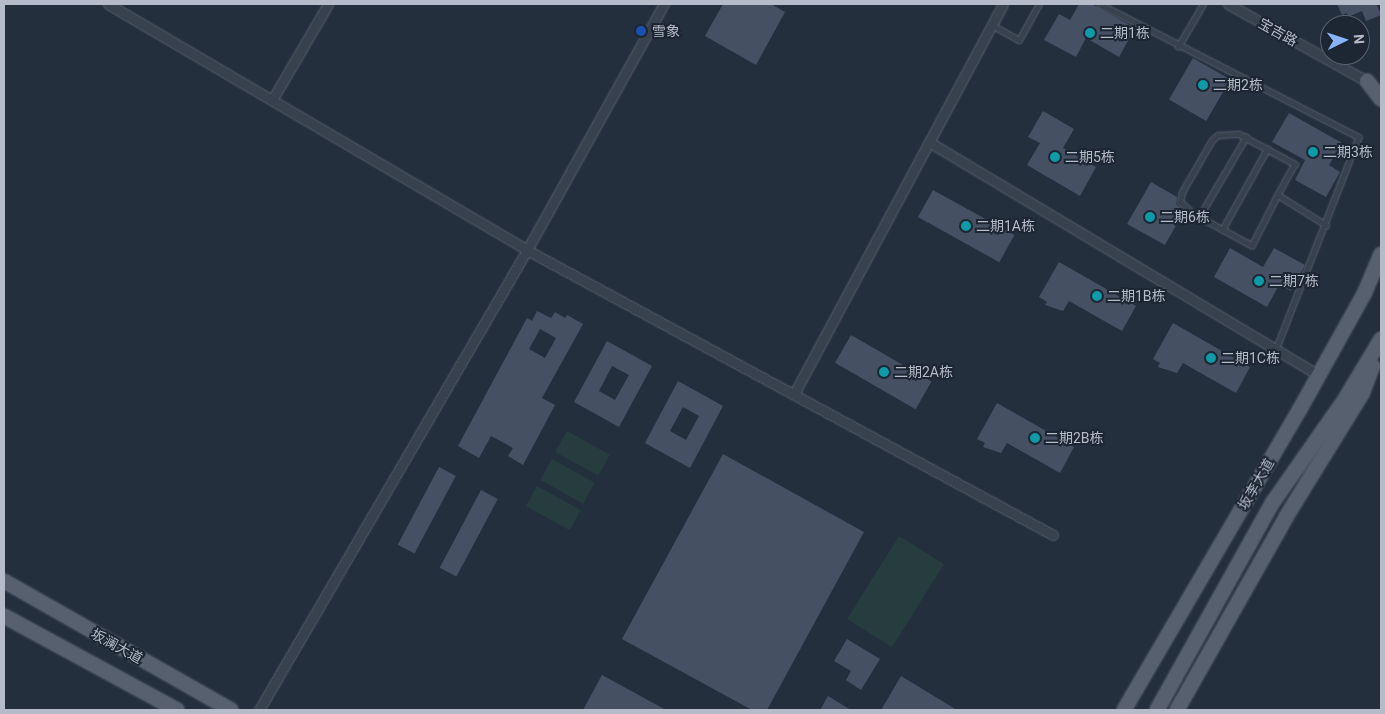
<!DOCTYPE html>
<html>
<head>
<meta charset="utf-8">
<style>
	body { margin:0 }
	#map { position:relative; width:1385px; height:714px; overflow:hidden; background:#242f3e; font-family:Roboto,"Noto Sans SC",sans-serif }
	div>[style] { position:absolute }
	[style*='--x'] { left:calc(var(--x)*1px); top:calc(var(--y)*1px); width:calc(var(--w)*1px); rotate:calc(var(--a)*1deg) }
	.green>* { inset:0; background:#263c3f; transform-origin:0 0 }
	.building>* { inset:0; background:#455162; transform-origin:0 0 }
	.roads { filter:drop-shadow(0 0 1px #565f6c) drop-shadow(0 0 1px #565f6c) }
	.lane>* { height:4.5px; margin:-2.25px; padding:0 2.25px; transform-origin:2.25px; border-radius:2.25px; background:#38414e }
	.street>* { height:9px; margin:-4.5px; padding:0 4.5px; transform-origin:4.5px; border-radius:4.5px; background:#38414e }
	.primary>* { height:14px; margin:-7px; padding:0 7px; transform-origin:7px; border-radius:7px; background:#56606e }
	.dots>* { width:14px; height:14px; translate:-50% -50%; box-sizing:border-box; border:2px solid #1d2633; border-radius:50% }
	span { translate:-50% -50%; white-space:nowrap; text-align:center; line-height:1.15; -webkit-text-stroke:4px #1d2633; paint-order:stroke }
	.poi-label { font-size:14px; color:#b4bcc9 }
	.left { translate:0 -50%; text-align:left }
	.street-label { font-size:14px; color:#b4bcc9 }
	.frame { position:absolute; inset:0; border:5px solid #b4bcc9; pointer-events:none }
	.north { position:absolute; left:1320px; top:15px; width:50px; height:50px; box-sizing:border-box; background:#1d2633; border:1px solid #59626f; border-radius:50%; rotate:86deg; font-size:14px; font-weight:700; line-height:20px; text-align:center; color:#b4bcc9 }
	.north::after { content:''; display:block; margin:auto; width:18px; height:22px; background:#8ab4f8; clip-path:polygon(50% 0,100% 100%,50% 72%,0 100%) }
</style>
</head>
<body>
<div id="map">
	<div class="green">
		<div style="left:567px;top:431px;width:49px;height:24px;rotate:29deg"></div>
		<div style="left:552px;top:459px;width:49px;height:24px;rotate:29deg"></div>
		<div style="left:537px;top:486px;width:50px;height:23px;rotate:29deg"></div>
		<div style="left:899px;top:536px;width:53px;height:98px;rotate:32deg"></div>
	</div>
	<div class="building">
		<div style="clip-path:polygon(723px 4px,771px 4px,785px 12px,756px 65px,705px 36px)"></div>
		<div style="clip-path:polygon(1079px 4px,1092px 4px,1135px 28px,1119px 57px,1086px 38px,1076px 57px,1044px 40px,1059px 14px,1070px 20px)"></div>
		<div style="clip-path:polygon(1337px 4px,1380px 4px,1377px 5px,1381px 15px,1366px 21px,1362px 11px,1348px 17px,1347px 13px,1342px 15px)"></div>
		<div style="left:1193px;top:58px;width:43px;height:48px;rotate:30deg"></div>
		<div style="clip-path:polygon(1043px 111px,1074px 129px,1063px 148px,1096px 167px,1080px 196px,1027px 165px,1040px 143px,1028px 137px)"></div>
		<div style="clip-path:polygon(1289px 113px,1342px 143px,1329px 165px,1340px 172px,1326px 197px,1295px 180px,1305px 160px,1272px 142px)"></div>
		<div style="clip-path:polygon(1151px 182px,1177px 197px,1176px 204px,1184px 211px,1165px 245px,1127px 224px)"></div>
		<div style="left:933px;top:190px;width:93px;height:31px;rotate:29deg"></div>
		<div style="clip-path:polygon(1230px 248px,1263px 267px,1274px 248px,1305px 265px,1291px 291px,1279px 285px,1267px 307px,1214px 277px)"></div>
		<div style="clip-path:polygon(1059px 262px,1136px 306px,1122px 331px,1069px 301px,1063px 311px,1045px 305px,1047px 302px,1039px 297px)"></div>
		<div style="clip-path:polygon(evenodd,537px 311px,551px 318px,555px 312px,565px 318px,567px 315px,583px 324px,542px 398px,555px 405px,523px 465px,508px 456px,513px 448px,491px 436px,479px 458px,458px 446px,527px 318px,532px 321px,537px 311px,540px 329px,556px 338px,545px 358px,529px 349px,540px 329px)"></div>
		<div style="clip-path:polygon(1173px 323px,1250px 367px,1236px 393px,1183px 363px,1177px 373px,1158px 367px,1160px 363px,1153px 359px)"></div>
		<div style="left:851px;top:335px;width:93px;height:32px;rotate:30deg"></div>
		<div style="clip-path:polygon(evenodd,607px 341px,652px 366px,619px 427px,574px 402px,607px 341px,612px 366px,629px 375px,615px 400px,599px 391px,612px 366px)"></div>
		<div style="clip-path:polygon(evenodd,678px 381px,723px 406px,690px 468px,645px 443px,678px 381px,683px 407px,699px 416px,686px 440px,670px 431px,683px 407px)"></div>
		<div style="clip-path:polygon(997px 403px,1074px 447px,1060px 473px,1007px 443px,1001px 453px,983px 447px,985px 443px,977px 439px)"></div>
		<div style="clip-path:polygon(723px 454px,864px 532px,767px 710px,752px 710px,622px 639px)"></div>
		<div style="left:439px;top:467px;width:19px;height:88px;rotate:28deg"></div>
		<div style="left:481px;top:490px;width:19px;height:88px;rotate:28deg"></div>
		<div style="clip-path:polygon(847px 639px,880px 659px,861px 690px,846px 680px,851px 671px,834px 661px)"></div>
		<div style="clip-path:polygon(602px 675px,666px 710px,583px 710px)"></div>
		<div style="clip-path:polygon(901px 676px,957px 710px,881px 710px)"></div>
		<div style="clip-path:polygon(828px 696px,851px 710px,820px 710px)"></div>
	</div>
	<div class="roads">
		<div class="lane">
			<div style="--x:1100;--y:4;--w:291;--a:27.2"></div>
			<div style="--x:1359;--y:137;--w:229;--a:111.3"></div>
			<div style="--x:992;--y:25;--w:31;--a:29"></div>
			<div style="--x:1019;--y:40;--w:41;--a:-60.9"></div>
			<div style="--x:1178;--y:47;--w:50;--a:-59.8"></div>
			<div style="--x:1278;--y:195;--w:57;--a:117"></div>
			<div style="--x:1252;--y:246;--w:67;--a:-151.5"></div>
			<div style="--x:1193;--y:214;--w:18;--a:-137"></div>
			<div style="--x:1180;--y:202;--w:10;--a:-79"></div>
			<div style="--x:1182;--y:192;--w:60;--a:-60"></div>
			<div style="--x:1212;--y:140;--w:8;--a:-40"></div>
			<div style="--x:1218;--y:135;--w:21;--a:-3"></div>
			<div style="--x:1239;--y:134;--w:64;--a:28.2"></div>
			<div style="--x:1295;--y:164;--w:35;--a:119"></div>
			<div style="--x:1278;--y:195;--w:57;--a:32"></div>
			<div style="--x:1199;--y:217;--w:93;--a:-59.6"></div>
			<div style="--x:1222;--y:230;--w:93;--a:-60.9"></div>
		</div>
		<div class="street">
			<div style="--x:108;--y:4;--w:486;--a:30.4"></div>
			<div style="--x:527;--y:250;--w:598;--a:28.45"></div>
			<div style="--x:1228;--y:4;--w:162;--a:29.1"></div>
			<div style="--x:272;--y:100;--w:111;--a:-59.7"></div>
			<div style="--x:929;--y:142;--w:453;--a:30.9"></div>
			<div style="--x:794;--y:394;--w:442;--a:-61.8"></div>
			<div style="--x:259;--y:710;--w:532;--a:-59.77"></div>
			<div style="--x:527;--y:250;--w:282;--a:-60.9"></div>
		</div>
		<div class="primary">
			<div style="--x:1367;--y:81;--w:23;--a:52"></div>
			<div style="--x:4;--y:581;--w:261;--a:29.6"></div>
			<div style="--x:4;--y:616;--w:197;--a:28.5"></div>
			<div style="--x:1124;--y:710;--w:349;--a:-59.7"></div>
			<div style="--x:1300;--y:409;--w:134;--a:-60.9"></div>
			<div style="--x:1365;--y:292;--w:41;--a:-67.2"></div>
			<div style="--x:1157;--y:710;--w:238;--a:-60.9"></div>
			<div style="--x:1273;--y:502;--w:126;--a:-55"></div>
			<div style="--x:1345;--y:399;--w:70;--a:-59"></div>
			<div style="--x:1177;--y:710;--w:222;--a:-60.5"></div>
			<div style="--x:1286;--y:517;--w:145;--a:-58.3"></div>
			<div style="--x:1362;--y:394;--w:30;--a:-69"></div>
		</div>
	</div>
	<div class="dots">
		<div style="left:641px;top:31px;background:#1a4fb4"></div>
		<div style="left:1090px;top:33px;background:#0f9aa8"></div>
		<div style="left:1203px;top:85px;background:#0f9aa8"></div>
		<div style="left:1313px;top:152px;background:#0f9aa8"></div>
		<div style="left:1055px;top:157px;background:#0f9aa8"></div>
		<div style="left:1150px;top:217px;background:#0f9aa8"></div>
		<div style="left:966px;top:226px;background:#0f9aa8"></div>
		<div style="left:1259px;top:281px;background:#0f9aa8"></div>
		<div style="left:1097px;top:296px;background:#0f9aa8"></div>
		<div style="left:1211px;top:358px;background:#0f9aa8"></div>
		<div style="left:884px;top:372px;background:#0f9aa8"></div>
		<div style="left:1035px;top:438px;background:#0f9aa8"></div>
	</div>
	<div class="poi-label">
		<span class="left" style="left:652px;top:31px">雪象</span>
		<span class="left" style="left:1100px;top:33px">二期1栋</span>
		<span class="left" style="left:1213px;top:85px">二期2栋</span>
		<span class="left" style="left:1323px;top:152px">二期3栋</span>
		<span class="left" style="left:1065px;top:157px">二期5栋</span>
		<span class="left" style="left:1160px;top:217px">二期6栋</span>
		<span class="left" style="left:976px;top:226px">二期1A栋</span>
		<span class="left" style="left:1269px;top:281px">二期7栋</span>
		<span class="left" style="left:1107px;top:296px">二期1B栋</span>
		<span class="left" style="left:1221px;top:358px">二期1C栋</span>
		<span class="left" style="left:894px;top:372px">二期2A栋</span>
		<span class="left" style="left:1045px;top:438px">二期2B栋</span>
	</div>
	<div class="street-label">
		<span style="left:1278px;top:32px;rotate:29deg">宝吉路</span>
		<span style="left:1256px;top:484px;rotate:-60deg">坂李大道</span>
		<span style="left:117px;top:646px;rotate:29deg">坂澜大道</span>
	</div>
	<div class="frame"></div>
	<div class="north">N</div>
</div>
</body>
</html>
